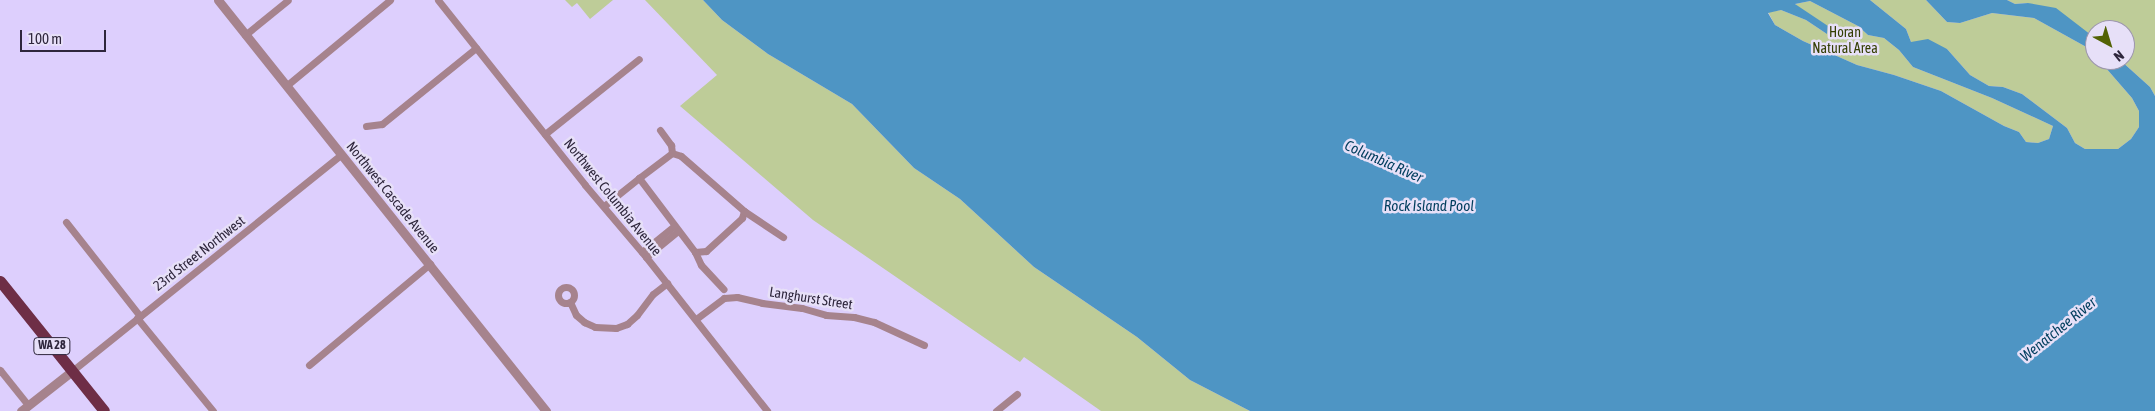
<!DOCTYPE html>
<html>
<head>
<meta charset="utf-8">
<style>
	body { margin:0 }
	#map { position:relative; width:2155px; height:411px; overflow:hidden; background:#ddcffd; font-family:"Asap Condensed",sans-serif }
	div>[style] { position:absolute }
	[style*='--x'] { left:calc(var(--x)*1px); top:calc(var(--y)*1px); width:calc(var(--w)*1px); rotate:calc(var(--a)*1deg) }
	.green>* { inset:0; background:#becc98 }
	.water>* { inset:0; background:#4e95c4 }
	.minor>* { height:7px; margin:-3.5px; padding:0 3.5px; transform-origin:3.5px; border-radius:3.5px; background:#a6838d }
	.minor>.ring { margin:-3.5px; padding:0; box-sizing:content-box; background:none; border:7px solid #a6838d; border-radius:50% }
	.tertiary>* { height:9px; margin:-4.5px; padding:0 4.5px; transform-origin:4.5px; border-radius:4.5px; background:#a6838d }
	.trunk>* { height:11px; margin:-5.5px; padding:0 5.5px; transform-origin:5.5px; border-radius:5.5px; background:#6e2e46 }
	span { translate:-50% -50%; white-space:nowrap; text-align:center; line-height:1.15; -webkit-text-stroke:5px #e7e0f8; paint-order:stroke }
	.shield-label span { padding:1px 4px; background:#e7e0f8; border:1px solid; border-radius:4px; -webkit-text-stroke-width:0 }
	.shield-label { font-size:12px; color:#2e263c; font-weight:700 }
	.park-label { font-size:14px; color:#343e03 }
	.street-label { font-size:14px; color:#2e263c }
	.water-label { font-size:15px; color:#003d5d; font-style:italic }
	.north { position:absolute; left:2085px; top:20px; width:50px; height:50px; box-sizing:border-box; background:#e7e0f8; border:1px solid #9d96ad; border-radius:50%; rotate:141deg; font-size:14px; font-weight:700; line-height:20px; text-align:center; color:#2e263c }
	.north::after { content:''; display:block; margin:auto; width:18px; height:22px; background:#536205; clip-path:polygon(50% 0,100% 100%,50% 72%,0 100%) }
	.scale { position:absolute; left:20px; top:30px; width:86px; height:22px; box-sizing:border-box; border:2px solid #2e263c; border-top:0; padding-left:6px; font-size:15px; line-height:18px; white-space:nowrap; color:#2e263c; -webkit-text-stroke:4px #e7e0f8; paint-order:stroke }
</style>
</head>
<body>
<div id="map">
	<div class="green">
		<div style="clip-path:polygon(565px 0,613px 0,590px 19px,577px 3px,572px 7px)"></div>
		<div style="clip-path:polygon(645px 0,703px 0,722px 20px,768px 54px,852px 104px,914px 168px,960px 199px,1034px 267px,1137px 337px,1190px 380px,1250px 411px,1101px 411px,1024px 357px,1020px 362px,813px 220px,680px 106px,717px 75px)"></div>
		<div style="clip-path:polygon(1870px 0,1926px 0,1947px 22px,1960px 23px,1992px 13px,2034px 18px,2090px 49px,2095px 55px,2095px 60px,2099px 60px,2132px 98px,2139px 111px,2139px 127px,2131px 139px,2118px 149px,2085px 149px,2075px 143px,2067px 128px,2022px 94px,2003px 87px,1989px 86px,1970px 75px,1947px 49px,1911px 42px,1906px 29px)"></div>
		<div style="clip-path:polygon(2007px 0,2155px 0,2155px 96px,2150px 87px,2120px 60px,2125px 60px,2125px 30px,2095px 30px,2095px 38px,2089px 33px,2028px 3px,2015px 4px)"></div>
		<div style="clip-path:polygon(1810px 1px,1858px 26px,1868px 35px,1884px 38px,1899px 50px,1913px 67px,1992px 98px,2053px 126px,2049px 139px,2038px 143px,2026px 142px,2019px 132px,2004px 126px,1941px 91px,1894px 75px,1857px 65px,1803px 41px,1775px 25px,1768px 12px,1781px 10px,1806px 20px,1827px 34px,1795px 4px)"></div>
	</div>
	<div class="water">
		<div style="clip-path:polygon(evenodd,703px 0,1870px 0,1906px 29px,1911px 42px,1928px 39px,1947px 49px,1970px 75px,1989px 86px,2003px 87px,2022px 94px,2067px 128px,2075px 143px,2085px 149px,2118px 149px,2131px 139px,2139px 127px,2139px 111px,2132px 98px,2099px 60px,2120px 60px,2150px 87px,2155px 96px,2155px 411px,1250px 411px,1190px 380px,1137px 337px,1034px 267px,960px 199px,914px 168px,852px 104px,768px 54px,722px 20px,703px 0,1810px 1px,1858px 26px,1868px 35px,1884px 38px,1899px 50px,1913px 67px,1992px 98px,2053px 126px,2049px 139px,2038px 143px,2026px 142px,2019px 132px,2004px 126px,1941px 91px,1894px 75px,1857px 65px,1803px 41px,1775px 25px,1768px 13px,1781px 10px,1806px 20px,1827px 34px,1828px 26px,1795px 4px,1810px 1px)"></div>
		<div style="clip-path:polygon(1926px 0,2007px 0,2015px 4px,2028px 3px,2056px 8px,2095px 38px,2095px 55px,2090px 49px,2034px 18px,1992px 13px,1960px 23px,1947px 22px)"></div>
	</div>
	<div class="minor">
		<div style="--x:438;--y:0;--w:236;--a:51.5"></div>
		<div style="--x:585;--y:185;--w:94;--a:49.7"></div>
		<div style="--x:646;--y:257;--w:196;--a:51.8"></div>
		<div style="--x:245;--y:35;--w:55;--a:-39.1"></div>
		<div style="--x:286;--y:86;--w:135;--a:-39.6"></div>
		<div style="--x:366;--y:126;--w:16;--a:-7"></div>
		<div style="--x:382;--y:124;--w:121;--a:-39"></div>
		<div style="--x:660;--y:130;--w:19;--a:54"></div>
		<div style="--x:671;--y:145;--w:8;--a:83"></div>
		<div style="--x:545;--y:134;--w:120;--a:-38.6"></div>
		<div style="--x:604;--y:206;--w:45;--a:-38.7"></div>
		<div style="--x:639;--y:178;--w:41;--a:-37.1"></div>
		<div style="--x:672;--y:153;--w:9;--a:18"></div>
		<div style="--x:681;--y:156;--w:84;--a:41.1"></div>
		<div style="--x:744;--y:211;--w:7;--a:106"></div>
		<div style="--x:742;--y:218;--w:49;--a:137.5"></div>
		<div style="--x:706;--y:251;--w:11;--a:175"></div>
		<div style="--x:695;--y:252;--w:93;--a:-127.1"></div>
		<div style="--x:744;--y:211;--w:47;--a:33.7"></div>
		<div style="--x:66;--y:222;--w:120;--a:51.8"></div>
		<div style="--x:642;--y:252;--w:41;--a:-39.1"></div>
		<div style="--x:695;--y:252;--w:14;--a:65"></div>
		<div style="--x:701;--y:265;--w:33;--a:47"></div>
		<div style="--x:646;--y:257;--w:41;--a:-39.1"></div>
		<div class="ring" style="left:558px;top:287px;width:9px;height:9px"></div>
		<div style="--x:570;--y:302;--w:14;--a:65"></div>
		<div style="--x:576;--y:315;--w:11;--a:41"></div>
		<div style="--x:584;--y:322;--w:12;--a:24"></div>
		<div style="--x:595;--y:327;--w:21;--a:3"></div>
		<div style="--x:616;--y:328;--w:12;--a:-20"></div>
		<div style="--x:627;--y:324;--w:13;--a:-42"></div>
		<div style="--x:637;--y:315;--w:26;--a:-53"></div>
		<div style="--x:653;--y:294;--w:18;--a:-38"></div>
		<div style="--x:137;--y:318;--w:120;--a:50.7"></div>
		<div style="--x:696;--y:319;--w:35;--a:-37"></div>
		<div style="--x:724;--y:298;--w:13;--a:-4"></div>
		<div style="--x:737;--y:297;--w:26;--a:13"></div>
		<div style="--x:762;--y:303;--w:40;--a:7.1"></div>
		<div style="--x:802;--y:308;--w:25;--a:16"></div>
		<div style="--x:826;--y:315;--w:28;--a:4"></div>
		<div style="--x:854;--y:317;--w:21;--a:14"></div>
		<div style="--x:874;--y:322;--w:55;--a:24.7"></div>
		<div style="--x:309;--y:365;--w:158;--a:-39.9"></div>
		<div style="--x:0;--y:370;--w:45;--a:51.3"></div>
		<div style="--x:72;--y:371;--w:345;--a:-38.8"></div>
		<div style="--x:996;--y:411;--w:27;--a:-39"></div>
	</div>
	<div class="tertiary">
		<div style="--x:218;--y:0;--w:526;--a:51.41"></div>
		<div style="--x:21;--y:411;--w:65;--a:-38.1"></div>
	</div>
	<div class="trunk">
		<div style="--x:0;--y:281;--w:166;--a:51.3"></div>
	</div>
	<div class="shield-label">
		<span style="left:52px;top:346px">WA 28</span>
	</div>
	<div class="park-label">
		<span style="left:1845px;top:40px">Horan<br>Natural Area</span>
	</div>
	<div class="street-label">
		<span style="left:393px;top:197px;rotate:51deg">Northwest Cascade Avenue</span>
		<span style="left:613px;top:197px;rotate:51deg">Northwest Columbia Avenue</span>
		<span style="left:199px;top:253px;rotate:-38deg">23rd Street Northwest</span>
		<span style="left:811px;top:298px;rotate:9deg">Langhurst Street</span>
	</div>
	<div class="water-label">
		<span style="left:1384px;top:161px;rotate:24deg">Columbia River</span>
		<span style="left:1429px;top:206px">Rock Island Pool</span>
		<span style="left:2058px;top:329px;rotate:-39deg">Wenatchee River</span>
	</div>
	<div class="north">N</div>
	<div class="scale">100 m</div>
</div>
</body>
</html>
